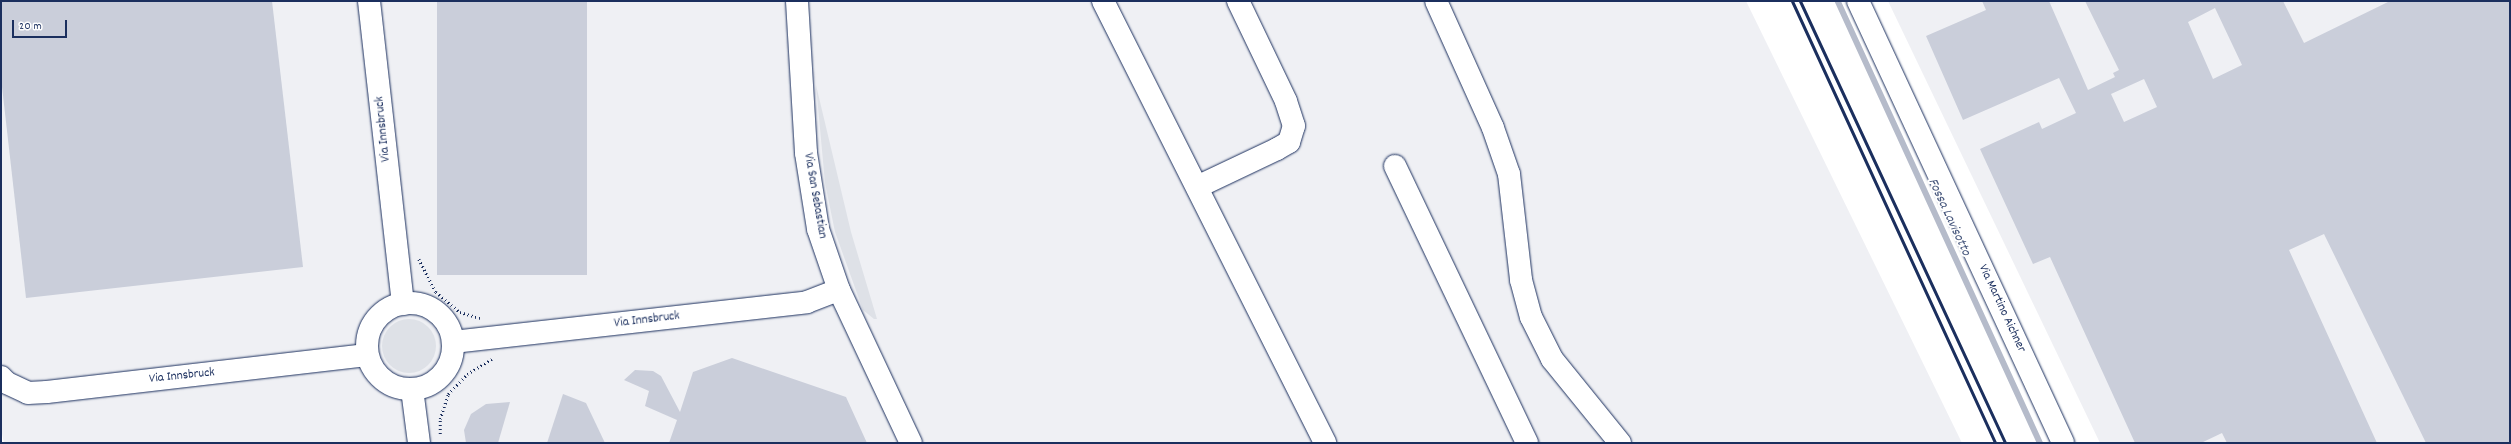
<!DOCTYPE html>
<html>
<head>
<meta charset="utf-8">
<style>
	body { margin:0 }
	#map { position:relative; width:2511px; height:444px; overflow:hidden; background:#fff; font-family:Dekko,sans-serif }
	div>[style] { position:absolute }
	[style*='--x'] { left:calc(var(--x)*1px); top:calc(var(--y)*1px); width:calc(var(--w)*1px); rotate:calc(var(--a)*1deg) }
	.built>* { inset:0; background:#eff0f4 }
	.green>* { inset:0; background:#dee1e7 }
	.round { border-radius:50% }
	.stream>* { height:5.5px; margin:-2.75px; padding:0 2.75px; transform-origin:2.75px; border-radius:2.75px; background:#b5bbca }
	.building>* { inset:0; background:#caceda; transform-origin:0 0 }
	.path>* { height:2.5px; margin-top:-1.25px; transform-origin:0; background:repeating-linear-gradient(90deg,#1b2f5e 0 1px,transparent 0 4px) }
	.roads { filter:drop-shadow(0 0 1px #1b2f5e) drop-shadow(0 0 1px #1b2f5e) }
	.minor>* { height:22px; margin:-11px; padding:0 11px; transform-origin:11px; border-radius:11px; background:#fff }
	.minor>.ring { margin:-11px; padding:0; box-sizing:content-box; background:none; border:22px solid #fff; border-radius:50% }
	.rail>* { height:3px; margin:-1.5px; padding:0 1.5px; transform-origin:1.5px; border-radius:1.5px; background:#1b2f5e }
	span { translate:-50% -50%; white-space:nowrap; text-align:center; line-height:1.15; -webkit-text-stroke:4px #fff; paint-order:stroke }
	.street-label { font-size:13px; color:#1b2f5e }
	.water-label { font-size:14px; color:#49597e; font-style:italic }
	.frame { position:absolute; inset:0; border:2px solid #1b2f5e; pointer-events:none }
	.scale { position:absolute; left:12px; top:20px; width:55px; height:18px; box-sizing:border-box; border:2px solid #1b2f5e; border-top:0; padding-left:5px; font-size:12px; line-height:14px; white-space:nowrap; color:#1b2f5e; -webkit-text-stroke:3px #fff; paint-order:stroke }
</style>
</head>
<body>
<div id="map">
	<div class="built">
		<div style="clip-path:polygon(1px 1px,1746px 1px,1962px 443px,4px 443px,1px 429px)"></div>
		<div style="clip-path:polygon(1888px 1px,2510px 1px,2510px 443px,2100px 443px)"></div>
	</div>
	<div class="green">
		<div style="clip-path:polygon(816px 85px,851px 232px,877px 319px,874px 319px,863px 310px,835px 232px,825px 183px)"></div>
		<div class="round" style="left:382px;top:319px;width:54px;height:54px"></div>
	</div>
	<div class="stream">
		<div style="--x:1838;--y:1;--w:486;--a:65.4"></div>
	</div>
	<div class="building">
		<div style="clip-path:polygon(1px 1px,272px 1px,303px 267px,26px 298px,1px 78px)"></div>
		<div style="left:437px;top:1px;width:150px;height:274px"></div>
		<div style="clip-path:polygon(evenodd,1982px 1px,2049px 1px,2088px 90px,2115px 77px,2113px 73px,2119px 70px,2085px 1px,2283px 1px,2304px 43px,2390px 1px,2510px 1px,2510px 443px,2426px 443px,2324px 234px,2289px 250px,2377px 443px,2227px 443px,2222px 433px,2201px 443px,2135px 443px,2050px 257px,2033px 264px,1980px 149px,2039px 122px,2042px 129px,2076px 113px,2059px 78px,1963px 120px,1926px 36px,1986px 10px,1982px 1px,2215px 8px,2242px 65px,2213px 79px,2188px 22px,2215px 8px,1982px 1px,2144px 79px,2157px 107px,2124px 122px,2111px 94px,2144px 79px)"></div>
		<div style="clip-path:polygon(732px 358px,846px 397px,867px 443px,669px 443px,677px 420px,645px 406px,649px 391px,624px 380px,635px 370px,653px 371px,661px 376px,680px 412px,693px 372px)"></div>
		<div style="clip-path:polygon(563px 394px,586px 403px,605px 443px,547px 443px)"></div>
		<div style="clip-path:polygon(510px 402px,498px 443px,466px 443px,464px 430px,471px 414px,486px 404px)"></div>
	</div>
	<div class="path">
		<div style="--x:419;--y:259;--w:37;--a:63"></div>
		<div style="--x:436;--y:292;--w:31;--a:40"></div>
		<div style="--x:460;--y:312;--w:21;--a:17"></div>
		<div style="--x:440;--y:434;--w:15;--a:-90"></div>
		<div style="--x:440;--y:419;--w:26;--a:-72"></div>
		<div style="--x:448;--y:394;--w:28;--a:-46"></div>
		<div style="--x:467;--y:374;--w:29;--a:-31"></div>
	</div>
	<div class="roads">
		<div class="minor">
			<div style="--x:369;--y:1;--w:305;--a:83.6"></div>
			<div style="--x:797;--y:1;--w:152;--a:86.6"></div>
			<div style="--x:806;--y:153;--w:77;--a:81"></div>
			<div style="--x:818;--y:229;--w:65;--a:71"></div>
			<div style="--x:839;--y:290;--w:169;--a:64.8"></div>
			<div style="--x:1103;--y:1;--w:495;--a:63.3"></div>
			<div style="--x:1436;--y:1;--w:139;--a:65.8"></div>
			<div style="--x:1493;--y:128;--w:49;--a:70.8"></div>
			<div style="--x:1509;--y:174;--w:107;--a:83.5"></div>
			<div style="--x:1521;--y:280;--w:38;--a:75"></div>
			<div style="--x:1531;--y:317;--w:47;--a:63.4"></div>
			<div style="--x:1552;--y:359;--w:108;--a:51"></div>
			<div style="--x:1858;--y:1;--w:487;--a:65.1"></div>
			<div style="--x:1395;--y:166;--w:307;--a:64.5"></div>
			<div style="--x:1197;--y:187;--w:89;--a:-25.4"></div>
			<div style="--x:1277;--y:149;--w:14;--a:-30"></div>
			<div style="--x:1289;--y:142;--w:17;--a:-73"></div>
			<div style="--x:1294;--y:126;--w:26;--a:-108"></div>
			<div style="--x:1286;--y:101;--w:111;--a:-115.6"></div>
			<div class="ring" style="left:367px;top:303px;width:64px;height:64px"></div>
			<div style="--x:453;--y:342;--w:356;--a:-6.4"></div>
			<div style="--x:807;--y:302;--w:34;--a:-21"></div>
			<div style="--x:1;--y:377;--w:8;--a:45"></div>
			<div style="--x:7;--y:383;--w:23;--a:25"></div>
			<div style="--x:28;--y:393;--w:19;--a:-3"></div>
			<div style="--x:47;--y:392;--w:322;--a:-6.6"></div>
			<div style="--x:412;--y:389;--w:54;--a:82.6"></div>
		</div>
	</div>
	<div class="rail">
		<div style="--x:1792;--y:1;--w:486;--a:65.3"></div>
		<div style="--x:1800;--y:1;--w:487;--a:65.1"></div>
	</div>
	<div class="street-label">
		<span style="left:384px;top:129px;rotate:-96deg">Via Innsbruck</span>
		<span style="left:814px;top:196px;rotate:80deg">Via San Sebastian</span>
		<span style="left:2001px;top:309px;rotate:65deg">Via Martino Aichner</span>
		<span style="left:647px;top:321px;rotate:-7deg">Via Innsbruck</span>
		<span style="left:182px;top:377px;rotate:-6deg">Via Innsbruck</span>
	</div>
	<div class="water-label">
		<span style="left:1949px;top:217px;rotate:65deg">Fossa Lavisotto</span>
	</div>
	<div class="frame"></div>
	<div class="scale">20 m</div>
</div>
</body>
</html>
